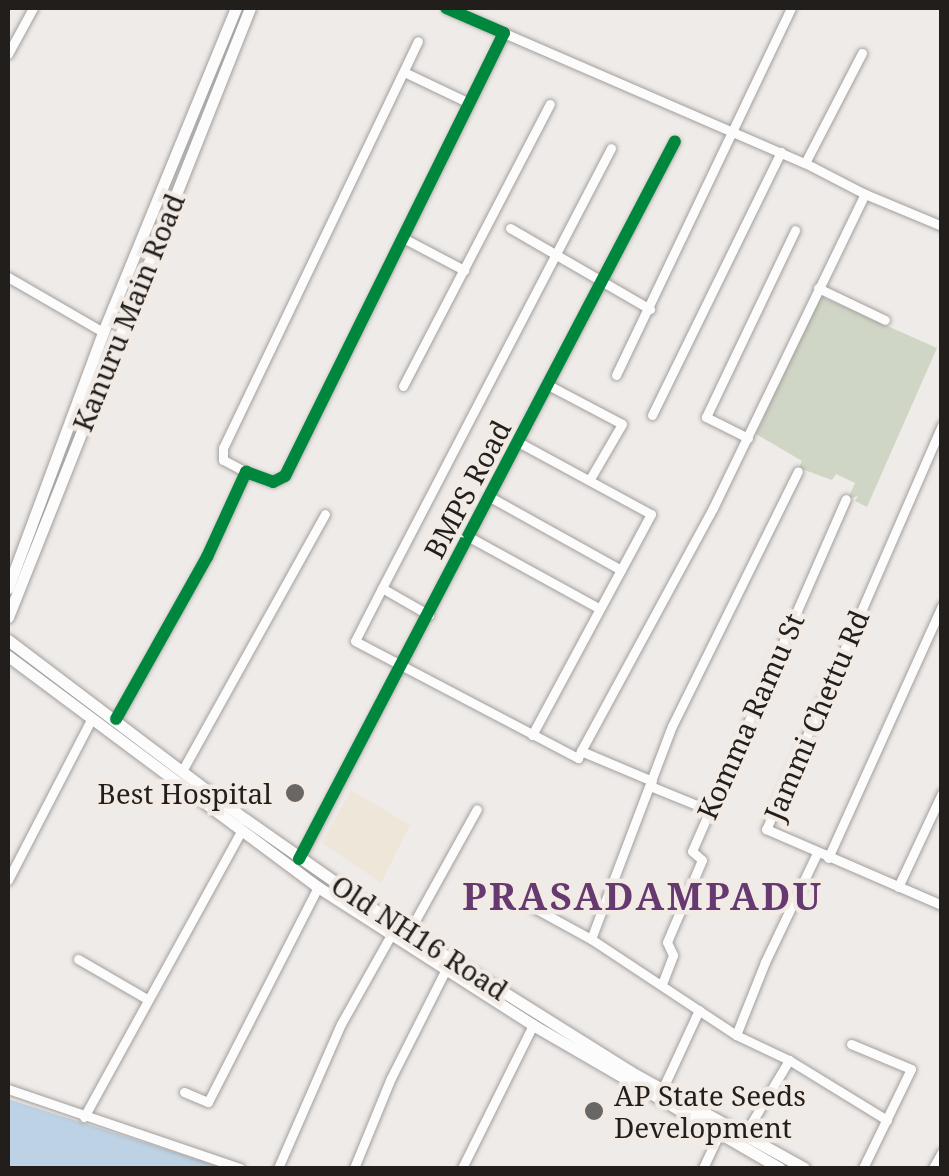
<!DOCTYPE html>
<html>
<head>
<meta charset="utf-8">
<style>
	body { margin:0 }
	#map { position:relative; width:949px; height:1176px; overflow:hidden; background:#efebe8; font-family:"Noto Serif",serif }
	div>[style] { position:absolute }
	[style*='--x'] { left:calc(var(--x)*1px); top:calc(var(--y)*1px); width:calc(var(--w)*1px); rotate:calc(var(--a)*1deg) }
	.education>* { inset:0; background:#ede6d9 }
	.green>* { inset:0; background:#d0d6c5 }
	.water>* { inset:0; background:#bdd2e4 }
	.roads { filter:drop-shadow(0 0 2px #a29f9d) drop-shadow(0 0 2px #a29f9d) }
	.minor>* { height:9px; margin:-4.5px; padding:0 4.5px; transform-origin:4.5px; border-radius:4.5px; background:#fdfcfc }
	.major>* { height:11px; margin:-5.5px; padding:0 5.5px; transform-origin:5.5px; border-radius:5.5px; background:#fdfcfc }
	.cycleway>* { height:12px; margin:-6px; padding:0 6px; transform-origin:6px; border-radius:6px; background:#00873e }
	.dots>* { width:28px; height:28px; translate:-50% -50%; box-sizing:border-box; border:5px solid #f2ebe5; border-radius:50% }
	span { translate:-50% -50%; white-space:nowrap; text-align:center; line-height:1.15; -webkit-text-stroke:9px #f2ebe5; paint-order:stroke }
	.street-label { font-size:28px; color:#211e1c }
	.poi-label { font-size:28px; color:#211e1c }
	.right { translate:-100% -50%; text-align:right }
	.left { translate:0 -50%; text-align:left }
	.district-label { font-size:38px; color:#663a70; font-weight:700; letter-spacing:2.5px }
	.frame { position:absolute; inset:0; border:10px solid #211e1c; pointer-events:none }
</style>
</head>
<body>
<div id="map">
	<div class="education">
		<div style="clip-path:polygon(351px 790px,410px 825px,381px 883px,322px 843px)"></div>
	</div>
	<div class="green">
		<div style="clip-path:polygon(820px 296px,937px 348px,867px 507px,855px 501px,858px 496px,848px 499px,855px 483px,836px 474px,832px 480px,799px 468px,802px 461px,756px 434px)"></div>
	</div>
	<div class="water">
		<div style="clip-path:polygon(8px 1099px,224px 1168px,8px 1168px)"></div>
	</div>
	<div class="roads">
		<div class="minor">
			<div style="--x:504;--y:33;--w:328;--a:23.4"></div>
			<div style="--x:805;--y:163;--w:124;--a:-62.6"></div>
			<div style="--x:8;--y:54;--w:52;--a:-61.5"></div>
			<div style="--x:404;--y:72;--w:72;--a:25.5"></div>
			<div style="--x:805;--y:163;--w:68;--a:27.3"></div>
			<div style="--x:865;--y:194;--w:83;--a:22.6"></div>
			<div style="--x:510;--y:228;--w:162;--a:30.1"></div>
			<div style="--x:405;--y:239;--w:67;--a:27.7"></div>
			<div style="--x:8;--y:277;--w:110;--a:30.1"></div>
			<div style="--x:818;--y:288;--w:74;--a:25.5"></div>
			<div style="--x:616;--y:375;--w:407;--a:-64.5"></div>
			<div style="--x:403;--y:386;--w:318;--a:-62.5"></div>
			<div style="--x:550;--y:386;--w:81;--a:27.8"></div>
			<div style="--x:622;--y:424;--w:64;--a:120.2"></div>
			<div style="--x:652;--y:415;--w:293;--a:-63.9"></div>
			<div style="--x:942;--y:425;--w:441;--a:113.5"></div>
			<div style="--x:766;--y:829;--w:192;--a:23.4"></div>
			<div style="--x:748;--y:438;--w:47;--a:-153.4"></div>
			<div style="--x:706;--y:417;--w:207;--a:-64.5"></div>
			<div style="--x:520;--y:443;--w:149;--a:28.5"></div>
			<div style="--x:651;--y:514;--w:251;--a:118.3"></div>
			<div style="--x:246;--y:472;--w:26;--a:-152"></div>
			<div style="--x:223;--y:460;--w:12;--a:-90"></div>
			<div style="--x:223;--y:448;--w:451;--a:-64.4"></div>
			<div style="--x:490;--y:497;--w:150;--a:29.1"></div>
			<div style="--x:471;--y:538;--w:147;--a:28.8"></div>
			<div style="--x:382;--y:588;--w:59;--a:117"></div>
			<div style="--x:355;--y:641;--w:252;--a:27.7"></div>
			<div style="--x:578;--y:758;--w:8;--a:-67"></div>
			<div style="--x:581;--y:751;--w:77;--a:22.9"></div>
			<div style="--x:429;--y:615;--w:54;--a:-150.1"></div>
			<div style="--x:382;--y:588;--w:496;--a:-62.5"></div>
			<div style="--x:116;--y:719;--w:186;--a:-60.7"></div>
			<div style="--x:207;--y:557;--w:94;--a:-65.4"></div>
			<div style="--x:246;--y:472;--w:29;--a:20"></div>
			<div style="--x:273;--y:482;--w:13;--a:-27"></div>
			<div style="--x:285;--y:476;--w:494;--a:-63.7"></div>
			<div style="--x:504;--y:33;--w:63;--a:-156.7"></div>
			<div style="--x:581;--y:751;--w:277;--a:-61.5"></div>
			<div style="--x:713;--y:508;--w:349;--a:-64.2"></div>
			<div style="--x:182;--y:771;--w:294;--a:-60.9"></div>
			<div style="--x:650;--y:786;--w:64;--a:22.1"></div>
			<div style="--x:828;--y:858;--w:277;--a:-65.7"></div>
			<div style="--x:299;--y:859;--w:810;--a:-62.36"></div>
			<div style="--x:8;--y:880;--w:182;--a:-62.6"></div>
			<div style="--x:898;--y:887;--w:104;--a:-64.9"></div>
			<div style="--x:527;--y:904;--w:73;--a:28.7"></div>
			<div style="--x:591;--y:939;--w:174;--a:33.5"></div>
			<div style="--x:736;--y:1035;--w:59;--a:25.3"></div>
			<div style="--x:789;--y:1060;--w:115;--a:31.5"></div>
			<div style="--x:406;--y:937;--w:146;--a:-61"></div>
			<div style="--x:591;--y:939;--w:228;--a:-69.2"></div>
			<div style="--x:672;--y:726;--w:284;--a:-63.7"></div>
			<div style="--x:78;--y:959;--w:80;--a:30.1"></div>
			<div style="--x:662;--y:984;--w:31;--a:-69"></div>
			<div style="--x:673;--y:955;--w:14;--a:-115"></div>
			<div style="--x:667;--y:942;--w:89;--a:-66.9"></div>
			<div style="--x:702;--y:860;--w:13;--a:-138"></div>
			<div style="--x:692;--y:851;--w:384;--a:-66.4"></div>
			<div style="--x:736;--y:1035;--w:79;--a:-68.3"></div>
			<div style="--x:765;--y:962;--w:121;--a:-64.5"></div>
			<div style="--x:851;--y:1044;--w:65;--a:22.6"></div>
			<div style="--x:911;--y:1069;--w:110;--a:115.9"></div>
			<div style="--x:8;--y:1089;--w:245;--a:18.8"></div>
			<div style="--x:662;--y:1090;--w:88;--a:-65.2"></div>
			<div style="--x:184;--y:1092;--w:26;--a:23"></div>
			<div style="--x:208;--y:1102;--w:242;--a:-62.9"></div>
			<div style="--x:84;--y:1117;--w:326;--a:-61.2"></div>
			<div style="--x:743;--y:1137;--w:90;--a:-59.1"></div>
			<div style="--x:278;--y:1168;--w:157;--a:-66.4"></div>
			<div style="--x:341;--y:1024;--w:102;--a:-60.7"></div>
			<div style="--x:354;--y:1168;--w:97;--a:-67.7"></div>
			<div style="--x:391;--y:1078;--w:120;--a:-63.2"></div>
			<div style="--x:462;--y:1168;--w:160;--a:-63.6"></div>
			<div style="--x:703;--y:1168;--w:35;--a:-65"></div>
			<div style="--x:933;--y:1168;--w:18;--a:-61"></div>
		</div>
		<div class="major">
			<div style="--x:8;--y:588;--w:273;--a:-69.6"></div>
			<div style="--x:103;--y:332;--w:350;--a:-67.7"></div>
			<div style="--x:8;--y:617;--w:655;--a:-68.33"></div>
			<div style="--x:8;--y:640;--w:297;--a:37.1"></div>
			<div style="--x:245;--y:819;--w:179;--a:35"></div>
			<div style="--x:392;--y:922;--w:282;--a:32.1"></div>
			<div style="--x:631;--y:1072;--w:198;--a:29"></div>
			<div style="--x:8;--y:656;--w:387;--a:36.7"></div>
			<div style="--x:318;--y:887;--w:255;--a:32.7"></div>
			<div style="--x:533;--y:1025;--w:285;--a:30.1"></div>
		</div>
	</div>
	<div class="cycleway">
		<div style="--x:116;--y:719;--w:186;--a:-60.7"></div>
		<div style="--x:207;--y:557;--w:94;--a:-65.4"></div>
		<div style="--x:246;--y:472;--w:29;--a:20"></div>
		<div style="--x:273;--y:482;--w:13;--a:-27"></div>
		<div style="--x:285;--y:476;--w:494;--a:-63.7"></div>
		<div style="--x:504;--y:33;--w:63;--a:-156.7"></div>
		<div style="--x:299;--y:859;--w:810;--a:-62.36"></div>
	</div>
	<div class="dots">
		<div style="left:295px;top:793px;background:#696663"></div>
		<div style="left:594px;top:1111px;background:#696663"></div>
	</div>
	<div class="street-label">
		<span style="left:128px;top:312px;rotate:-68deg">Kanuru Main Road</span>
		<span style="left:467px;top:489px;rotate:-62deg">BMPS Road</span>
		<span style="left:816px;top:715px;rotate:-67deg">Jammi Chettu Rd</span>
		<span style="left:750px;top:716px;rotate:-66deg">Komma Ramu St</span>
		<span style="left:420px;top:937px;rotate:33deg">Old NH16 Road</span>
	</div>
	<div class="poi-label">
		<span class="right" style="left:272px;top:793px">Best Hospital</span>
		<span class="left" style="left:614px;top:1111px">AP State Seeds<br>Development</span>
	</div>
	<div class="district-label">
		<span style="left:643px;top:896px">PRASADAMPADU</span>
	</div>
	<div class="frame"></div>
</div>
</body>
</html>
